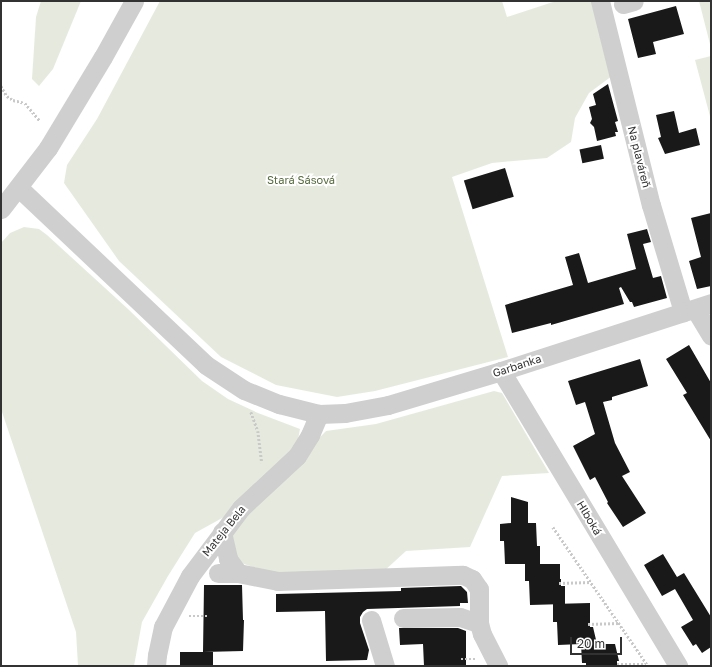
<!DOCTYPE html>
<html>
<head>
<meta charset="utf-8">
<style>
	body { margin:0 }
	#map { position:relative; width:712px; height:667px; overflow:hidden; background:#fff; font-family:"Golos Text",sans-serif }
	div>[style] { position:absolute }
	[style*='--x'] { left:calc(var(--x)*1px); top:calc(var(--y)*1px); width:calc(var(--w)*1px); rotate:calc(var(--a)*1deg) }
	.green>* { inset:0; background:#e6eade }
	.building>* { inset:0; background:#191919; transform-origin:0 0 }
	.path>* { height:2.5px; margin-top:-1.25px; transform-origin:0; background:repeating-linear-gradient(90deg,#c9c9c9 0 2px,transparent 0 4px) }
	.minor>* { height:19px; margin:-9.5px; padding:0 9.5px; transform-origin:9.5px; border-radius:9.5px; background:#cfcfcf }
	span { translate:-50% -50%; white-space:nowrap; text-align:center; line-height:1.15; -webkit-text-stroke:4px #fff; paint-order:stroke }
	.street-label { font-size:11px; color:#323232 }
	.park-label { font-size:11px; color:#586c40 }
	.frame { position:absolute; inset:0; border:2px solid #323232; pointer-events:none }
	.scale { position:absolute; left:570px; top:637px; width:52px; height:18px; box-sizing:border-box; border:2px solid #323232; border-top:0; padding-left:5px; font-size:12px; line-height:14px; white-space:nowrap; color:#323232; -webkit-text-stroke:3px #fff; paint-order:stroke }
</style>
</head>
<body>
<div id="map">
	<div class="green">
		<div style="clip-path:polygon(41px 1px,81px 1px,53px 69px,39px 86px,32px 79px,36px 17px)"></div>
		<div style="clip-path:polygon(160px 1px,502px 1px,507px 17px,556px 1px,592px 1px,612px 76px,589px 93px,575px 118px,571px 142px,547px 158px,492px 163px,452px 177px,508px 357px,375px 391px,337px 397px,276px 385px,221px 357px,119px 261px,64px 183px,67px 165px,97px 119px)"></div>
		<div style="clip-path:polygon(699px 1px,711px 1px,711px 48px)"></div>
		<div style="clip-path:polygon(711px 56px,711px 120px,695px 60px)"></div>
		<div style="clip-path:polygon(24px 227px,39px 229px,47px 235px,128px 309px,202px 381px,228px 399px,258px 413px,300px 429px,297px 445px,224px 517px,195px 533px,168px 576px,142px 622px,134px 666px,78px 666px,76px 632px,1px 409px,1px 243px,10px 233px)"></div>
		<div style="clip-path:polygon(494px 391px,502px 393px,549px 473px,502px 476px,470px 547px,406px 551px,383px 572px,283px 577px,238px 562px,232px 533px,235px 525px,326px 431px,376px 424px)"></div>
	</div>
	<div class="building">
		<div style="clip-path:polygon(676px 6px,684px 34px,653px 42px,656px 54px,638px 58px,628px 19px)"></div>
		<div style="clip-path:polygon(608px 84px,618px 121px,615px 122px,618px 132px,615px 132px,616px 136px,597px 141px,594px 127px,590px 123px,592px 119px,589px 107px,596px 105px,593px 94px)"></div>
		<div style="clip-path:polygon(674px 111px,679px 133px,696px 128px,700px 145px,665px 154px,658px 138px,661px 137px,656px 115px)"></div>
		<div style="left:601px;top:145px;width:14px;height:22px;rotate:78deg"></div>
		<div style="left:505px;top:168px;width:30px;height:43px;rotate:73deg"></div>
		<div style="clip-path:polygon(711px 213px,711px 286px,697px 289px,689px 261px,701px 257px,691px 218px)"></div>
		<div style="clip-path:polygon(647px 229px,651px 242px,643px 244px,653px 278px,661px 276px,667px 298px,634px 307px,632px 302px,630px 302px,621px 287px,619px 288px,624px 304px,551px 325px,551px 323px,512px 333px,505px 305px,573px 285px,565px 257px,579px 253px,588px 283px,636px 269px,627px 234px)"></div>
		<div style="clip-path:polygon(689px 345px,711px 383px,711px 441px,683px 395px,687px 393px,666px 359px)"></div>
		<div style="clip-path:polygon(640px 359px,648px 386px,612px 397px,612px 400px,603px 402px,615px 443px,630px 472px,622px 476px,646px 513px,623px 527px,607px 503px,608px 502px,595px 477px,590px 480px,573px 446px,595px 434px,585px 402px,576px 405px,568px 381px)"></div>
		<div style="clip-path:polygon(511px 497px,528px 502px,528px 523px,536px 523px,537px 546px,540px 546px,540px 564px,560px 564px,560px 579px,561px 579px,561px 586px,565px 586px,565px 604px,530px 605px,529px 581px,525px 581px,525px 564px,505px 564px,504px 541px,500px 541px,500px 524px,511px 523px)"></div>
		<div style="clip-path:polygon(663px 554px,677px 577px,684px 573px,711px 617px,711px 647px,702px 653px,696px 644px,693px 646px,681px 627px,693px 620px,675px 589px,662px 596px,644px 565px)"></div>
		<div style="clip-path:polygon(204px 585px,242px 585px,243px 620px,244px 620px,243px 651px,203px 652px)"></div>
		<div style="clip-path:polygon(461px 586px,467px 592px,468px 603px,460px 603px,460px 606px,367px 609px,363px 612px,360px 617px,360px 623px,369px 650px,367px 660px,326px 661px,325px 611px,276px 612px,276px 594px,401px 591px,401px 588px)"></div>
		<div style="clip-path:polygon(590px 603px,590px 627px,593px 627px,597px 644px,615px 644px,619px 661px,617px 661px,617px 666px,586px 666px,586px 663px,582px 663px,581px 644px,558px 645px,557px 622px,553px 622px,553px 604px)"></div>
		<div style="clip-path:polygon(399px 628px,458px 628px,466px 631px,466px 666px,424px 666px,423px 644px,400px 645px)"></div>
		<div style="left:180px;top:652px;width:33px;height:14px"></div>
	</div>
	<div class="path">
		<div style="--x:1;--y:86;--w:12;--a:59"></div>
		<div style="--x:7;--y:96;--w:7;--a:34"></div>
		<div style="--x:13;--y:100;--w:12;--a:14"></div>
		<div style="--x:25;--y:103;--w:23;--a:50"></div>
		<div style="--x:251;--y:412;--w:20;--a:70"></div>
		<div style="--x:258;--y:431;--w:32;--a:83"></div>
		<div style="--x:553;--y:527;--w:168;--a:55.6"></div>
		<div style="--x:559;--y:583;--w:32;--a:-2"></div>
		<div style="--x:189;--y:616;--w:18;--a:0"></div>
		<div style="--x:588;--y:624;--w:31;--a:-2"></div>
		<div style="--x:461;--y:659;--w:14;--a:0"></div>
		<div style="--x:617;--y:664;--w:29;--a:0"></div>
		<div style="--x:173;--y:666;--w:7;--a:0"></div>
	</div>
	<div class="minor">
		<div style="--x:600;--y:1;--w:210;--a:76"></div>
		<div style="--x:651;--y:205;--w:112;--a:73.3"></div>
		<div style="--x:623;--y:4;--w:11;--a:-15"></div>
		<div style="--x:19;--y:188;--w:257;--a:43.4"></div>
		<div style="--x:206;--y:365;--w:45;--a:33.3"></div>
		<div style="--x:244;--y:390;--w:38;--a:22"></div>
		<div style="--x:279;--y:404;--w:41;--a:14"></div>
		<div style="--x:319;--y:414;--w:26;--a:-2"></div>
		<div style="--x:345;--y:413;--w:44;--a:-10.5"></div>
		<div style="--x:388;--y:405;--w:118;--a:-16.7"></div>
		<div style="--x:501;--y:371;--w:221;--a:-17.9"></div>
		<div style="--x:1;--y:209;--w:77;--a:-52.4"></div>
		<div style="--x:48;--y:148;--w:106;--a:-58.9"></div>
		<div style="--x:103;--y:57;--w:64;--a:-61"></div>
		<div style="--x:695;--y:309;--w:31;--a:59"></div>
		<div style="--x:501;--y:371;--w:344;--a:59"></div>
		<div style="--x:222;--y:532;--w:28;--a:77"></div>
		<div style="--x:228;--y:559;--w:17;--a:54"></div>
		<div style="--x:238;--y:573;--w:41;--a:11.3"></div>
		<div style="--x:278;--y:581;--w:185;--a:-1.9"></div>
		<div style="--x:463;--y:575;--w:10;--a:24"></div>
		<div style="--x:472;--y:579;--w:12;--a:55"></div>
		<div style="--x:479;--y:589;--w:34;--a:90"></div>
		<div style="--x:479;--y:623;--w:11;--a:75"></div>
		<div style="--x:482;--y:634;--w:36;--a:63"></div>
		<div style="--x:218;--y:573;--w:20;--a:0"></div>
		<div style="--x:403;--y:618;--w:57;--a:-1"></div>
		<div style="--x:460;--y:617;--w:20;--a:18"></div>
		<div style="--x:371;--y:620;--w:48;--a:73.1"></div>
		<div style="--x:156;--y:666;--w:11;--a:-85"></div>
		<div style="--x:157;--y:655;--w:29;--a:-78"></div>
		<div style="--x:163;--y:627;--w:58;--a:-62.1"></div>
		<div style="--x:190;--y:576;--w:85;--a:-53.1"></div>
		<div style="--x:241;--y:508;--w:76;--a:-42.9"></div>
		<div style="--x:297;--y:456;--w:25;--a:-58"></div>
		<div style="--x:310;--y:435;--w:23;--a:-67"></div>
	</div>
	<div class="street-label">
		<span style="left:639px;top:157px;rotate:76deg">Na plaváreň</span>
		<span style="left:517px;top:366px;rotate:-18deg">Garbanka</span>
		<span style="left:589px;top:518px;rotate:59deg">Hlboká</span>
		<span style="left:224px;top:531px;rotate:-51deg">Mateja Bela</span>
	</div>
	<div class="park-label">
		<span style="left:301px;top:180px">Stará Sásová</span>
	</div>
	<div class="frame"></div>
	<div class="scale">20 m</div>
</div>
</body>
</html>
